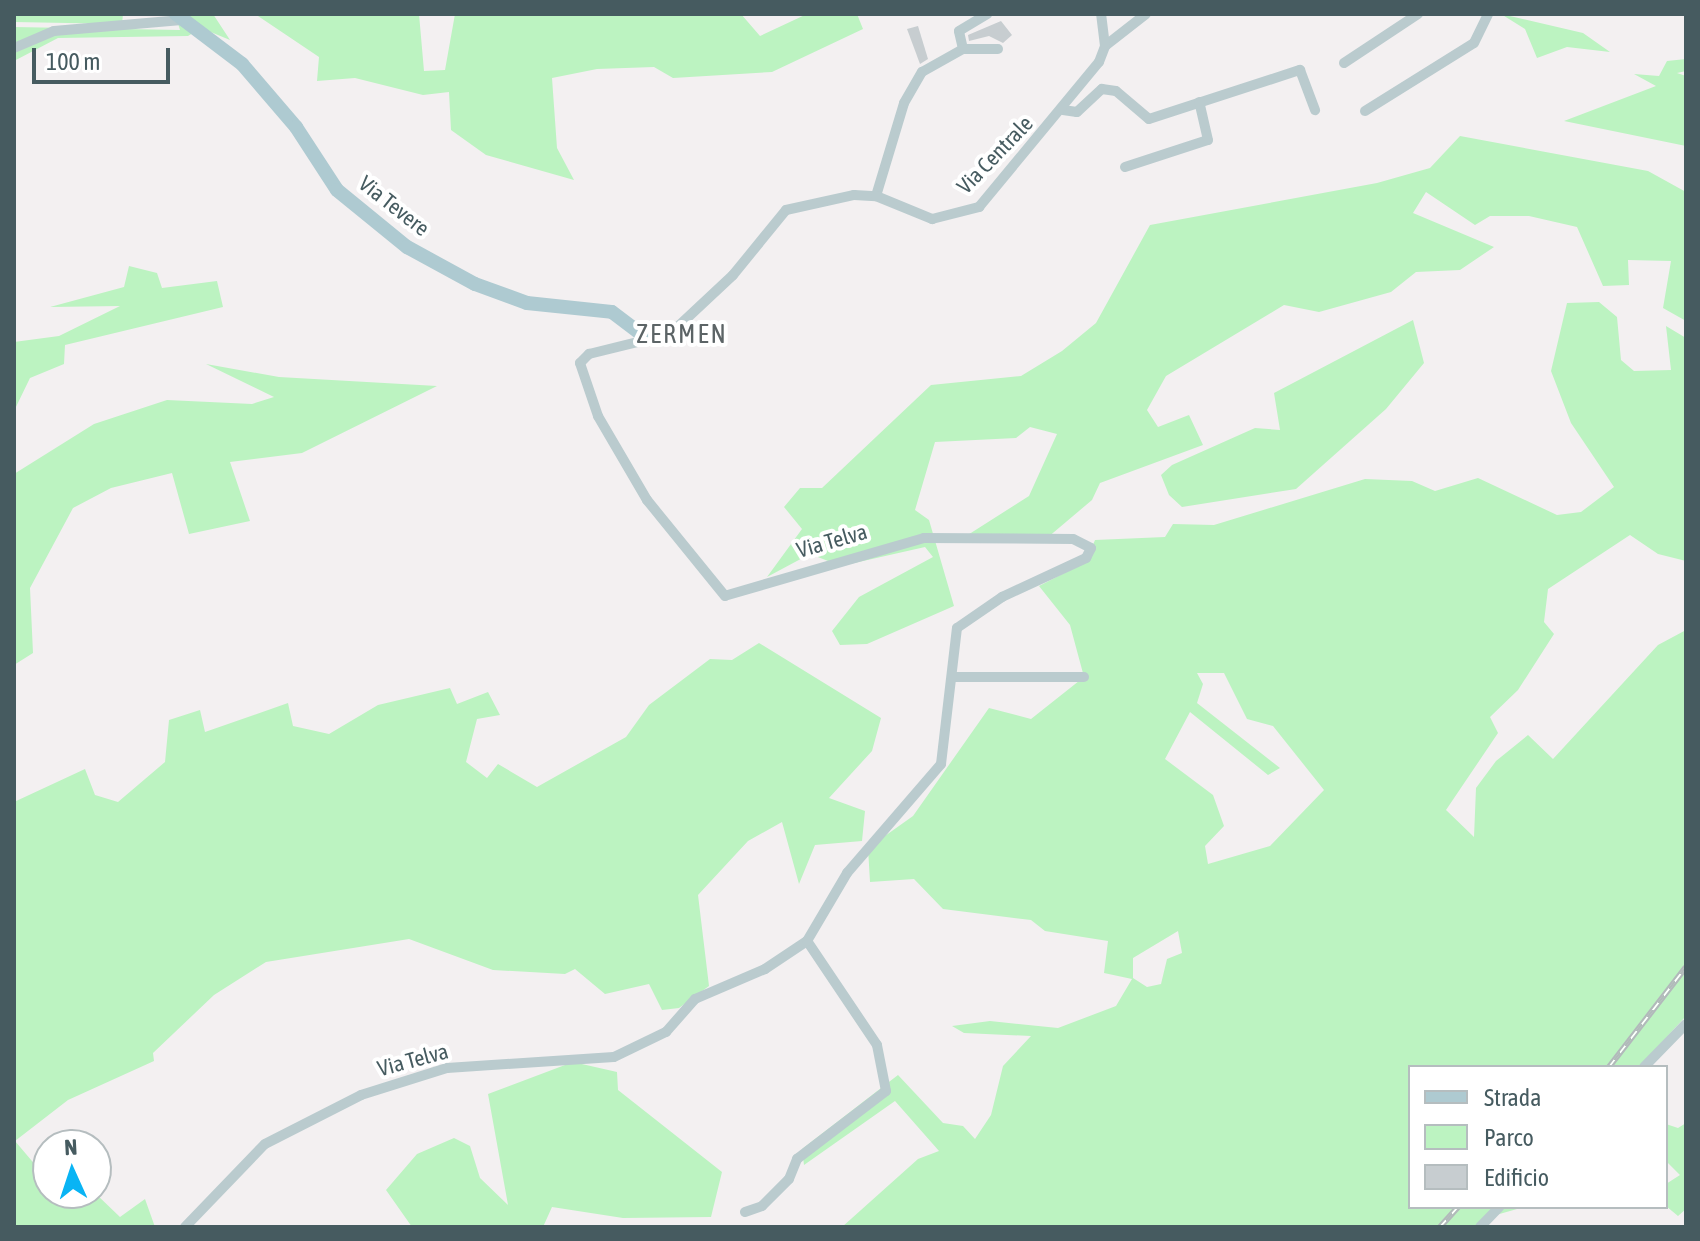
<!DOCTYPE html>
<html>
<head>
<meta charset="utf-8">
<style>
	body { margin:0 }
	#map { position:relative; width:1700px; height:1241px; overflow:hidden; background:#f3f0f1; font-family:"Asap Condensed",sans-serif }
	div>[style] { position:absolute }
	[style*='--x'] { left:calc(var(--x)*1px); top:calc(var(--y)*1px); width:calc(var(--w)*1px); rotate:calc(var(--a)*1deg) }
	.green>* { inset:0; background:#bcf3c1 }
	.building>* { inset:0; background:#c7cdd0 }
	.minor>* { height:10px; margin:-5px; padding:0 5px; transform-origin:5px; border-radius:5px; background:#bacbce }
	.major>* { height:14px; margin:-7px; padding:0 7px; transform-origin:7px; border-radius:7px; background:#aecad1 }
	.rail>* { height:6px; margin-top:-3px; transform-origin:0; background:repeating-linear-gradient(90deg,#fff 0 9px,#b2b8bb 0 18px); box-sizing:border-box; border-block:2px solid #b2b8bb }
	span { translate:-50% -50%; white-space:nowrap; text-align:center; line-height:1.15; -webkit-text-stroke:8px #fff; paint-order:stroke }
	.street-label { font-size:22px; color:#465b60 }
	.quarter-label { font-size:26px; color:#5c6466; letter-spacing:2px }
	.frame { position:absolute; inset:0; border:16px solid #465b60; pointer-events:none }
	.legend { position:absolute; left:1408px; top:1065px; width:260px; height:144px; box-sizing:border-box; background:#fff; border:2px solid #b5bdbf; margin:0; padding:10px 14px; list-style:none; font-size:24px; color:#465b60 }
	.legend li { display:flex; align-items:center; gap:16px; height:40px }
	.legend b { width:40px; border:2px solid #b5bdbf }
	.north { position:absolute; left:32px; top:1129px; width:80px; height:80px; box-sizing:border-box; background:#fff; border:2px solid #b5bdbf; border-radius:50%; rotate:357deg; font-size:22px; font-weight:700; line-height:32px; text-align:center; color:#465b60 }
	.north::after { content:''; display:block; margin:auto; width:28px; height:36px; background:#09b4f4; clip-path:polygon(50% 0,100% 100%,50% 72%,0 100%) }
	.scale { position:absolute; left:32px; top:48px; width:138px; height:36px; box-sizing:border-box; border:4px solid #465b60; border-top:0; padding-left:10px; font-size:24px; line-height:28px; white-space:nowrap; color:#465b60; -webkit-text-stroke:6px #fff; paint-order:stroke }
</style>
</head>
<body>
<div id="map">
	<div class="green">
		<div style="clip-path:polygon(14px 14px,123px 14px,122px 24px,14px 22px)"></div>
		<div style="clip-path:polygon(175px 14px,213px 14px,230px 40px,201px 28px,188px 36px,58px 38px,14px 61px,14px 27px,180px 30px)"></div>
		<div style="clip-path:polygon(255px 14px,419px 14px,424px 71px,445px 70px,455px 14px,741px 14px,760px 36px,807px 14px,857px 14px,863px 29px,772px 72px,673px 78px,654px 67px,597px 69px,552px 78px,557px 148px,574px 180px,486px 155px,451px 130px,449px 92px,423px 95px,355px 78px,317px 81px,319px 57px)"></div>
		<div style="clip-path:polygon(1501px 14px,1583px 33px,1610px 52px,1567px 47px,1537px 58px,1525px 29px)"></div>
		<div style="clip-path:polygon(1686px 59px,1686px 71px,1677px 73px,1686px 76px,1686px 146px,1564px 121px,1656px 86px,1634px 74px,1659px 76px,1667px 61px)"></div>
		<div style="clip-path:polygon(1460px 136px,1648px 171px,1686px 192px,1686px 321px,1663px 308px,1671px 261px,1628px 260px,1629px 285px,1603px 286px,1577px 227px,1529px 216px,1490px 216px,1475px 225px,1426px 192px,1413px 213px,1494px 247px,1460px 270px,1416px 272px,1391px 292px,1319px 312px,1284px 305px,1166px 376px,1147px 410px,1158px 427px,1189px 415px,1203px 445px,1100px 483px,1092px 500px,1047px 538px,963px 538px,1029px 496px,1057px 434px,1030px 427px,1016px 438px,935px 442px,915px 510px,929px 520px,954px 606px,867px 644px,840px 645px,832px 631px,859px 597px,933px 557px,925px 547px,841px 566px,810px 554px,767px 577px,802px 529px,784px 507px,800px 488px,822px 488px,931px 385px,1021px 376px,1062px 351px,1096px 323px,1150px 225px,1377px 183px,1430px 168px)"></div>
		<div style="clip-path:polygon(129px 266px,157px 273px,162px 288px,217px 281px,223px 307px,65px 345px,64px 364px,30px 378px,14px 411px,14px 342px,59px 336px,120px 306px,50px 307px,124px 287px)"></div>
		<div style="clip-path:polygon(evenodd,1599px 302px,1617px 317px,1621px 360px,1634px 371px,1671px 370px,1666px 326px,1686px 338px,1686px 561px,1658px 554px,1630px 535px,1548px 589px,1544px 622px,1554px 634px,1518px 690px,1490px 717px,1498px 733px,1446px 810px,1474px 837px,1476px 788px,1496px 761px,1528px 735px,1553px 759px,1658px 645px,1686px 630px,1686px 1016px,1639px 1067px,1410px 1067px,1410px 1207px,1524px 1207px,1489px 1217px,1479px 1227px,842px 1227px,918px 1159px,939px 1151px,895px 1101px,804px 1165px,802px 1149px,898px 1075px,943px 1123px,963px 1126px,975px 1139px,991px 1115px,1003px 1066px,1031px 1036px,964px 1033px,952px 1026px,990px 1021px,1058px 1028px,1116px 1006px,1132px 979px,1104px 973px,1108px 941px,1045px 931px,1031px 920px,943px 909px,914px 879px,870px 882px,868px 848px,913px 816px,989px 708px,1031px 719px,1084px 677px,1070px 625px,1039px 586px,1086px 562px,1095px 540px,1165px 537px,1173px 524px,1214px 525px,1365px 479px,1412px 481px,1435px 491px,1478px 478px,1557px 515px,1581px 512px,1614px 487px,1571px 423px,1551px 371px,1567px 303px,1599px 302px,1197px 673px,1224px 673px,1247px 719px,1273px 726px,1324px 790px,1270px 846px,1208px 864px,1205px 846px,1224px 826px,1213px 795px,1165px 759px,1190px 712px,1268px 775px,1280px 768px,1197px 703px,1203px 684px,1197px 673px,1599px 302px,1178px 931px,1182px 953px,1167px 959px,1161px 984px,1147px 987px,1133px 978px,1133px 958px,1178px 931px)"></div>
		<div style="clip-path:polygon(1413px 320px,1424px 363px,1386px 409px,1296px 489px,1182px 507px,1169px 495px,1161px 475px,1172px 465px,1255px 428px,1280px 430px,1274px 393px)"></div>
		<div style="clip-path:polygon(206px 364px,279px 377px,437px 386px,302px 453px,230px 462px,250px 521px,189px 534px,172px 473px,111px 488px,73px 508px,30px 588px,33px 653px,14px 665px,14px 474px,94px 424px,167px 400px,252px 404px,274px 397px)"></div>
		<div style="clip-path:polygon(759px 643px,881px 718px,872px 751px,829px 798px,865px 811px,862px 841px,815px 845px,799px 884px,782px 822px,748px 841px,698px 895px,709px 986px,679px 1008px,662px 1010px,649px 984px,605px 994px,575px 969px,565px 974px,493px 970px,409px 939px,266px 962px,214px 995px,153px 1053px,154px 1061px,68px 1100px,15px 1141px,48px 1180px,48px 1193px,60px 1193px,69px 1203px,95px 1193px,120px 1217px,145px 1199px,155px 1227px,14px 1227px,14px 802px,85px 769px,95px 795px,118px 802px,165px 762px,169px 720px,200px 710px,205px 732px,288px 703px,293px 726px,329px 734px,378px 705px,450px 688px,457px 704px,488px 692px,500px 715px,477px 719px,466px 762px,487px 778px,498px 764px,537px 787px,626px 737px,649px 705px,710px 659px,732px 660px)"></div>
		<div style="clip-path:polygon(573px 1062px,617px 1072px,618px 1090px,722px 1172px,711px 1217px,623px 1218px,552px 1207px,543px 1227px,412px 1227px,386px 1190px,417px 1154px,454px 1138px,470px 1146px,480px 1178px,508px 1205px,488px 1094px)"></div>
		<div style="clip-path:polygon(1686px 1123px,1686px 1209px,1678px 1216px,1666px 1206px,1666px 1184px,1680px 1175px,1666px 1161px,1666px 1124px,1678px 1128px)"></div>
	</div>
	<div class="building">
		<div style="clip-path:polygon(1001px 21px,1012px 35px,1003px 43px,989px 36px,969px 41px,968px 35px)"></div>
		<div style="clip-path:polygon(918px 26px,928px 59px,920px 64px,907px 29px)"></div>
	</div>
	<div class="minor">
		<div style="--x:1105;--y:46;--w:52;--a:-38"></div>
		<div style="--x:14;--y:48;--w:43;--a:-23"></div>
		<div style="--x:54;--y:31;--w:128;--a:-4.9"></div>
		<div style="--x:963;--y:49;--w:18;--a:-103"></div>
		<div style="--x:959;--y:31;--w:33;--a:-31"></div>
		<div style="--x:1344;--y:63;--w:89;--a:-33.5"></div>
		<div style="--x:1063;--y:110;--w:14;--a:8"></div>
		<div style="--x:1077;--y:112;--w:34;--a:-43"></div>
		<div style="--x:1102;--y:89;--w:14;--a:8"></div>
		<div style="--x:1116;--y:91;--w:43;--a:40.3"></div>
		<div style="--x:1149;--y:119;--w:159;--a:-18"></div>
		<div style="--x:1300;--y:70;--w:43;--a:69.4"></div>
		<div style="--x:1365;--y:111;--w:128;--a:-32"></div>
		<div style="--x:1474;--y:43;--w:32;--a:-64"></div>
		<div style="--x:1125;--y:167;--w:87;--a:-18"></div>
		<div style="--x:1208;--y:140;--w:39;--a:-103"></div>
		<div style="--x:876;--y:196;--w:97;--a:-73.2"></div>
		<div style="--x:904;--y:103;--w:36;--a:-60"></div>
		<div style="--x:922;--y:72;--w:47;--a:-29.3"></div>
		<div style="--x:963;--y:49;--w:35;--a:0"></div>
		<div style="--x:953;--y:677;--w:131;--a:0"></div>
		<div style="--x:1644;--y:1067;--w:60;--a:-45.7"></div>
		<div style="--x:745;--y:1212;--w:18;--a:-19"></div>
		<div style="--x:762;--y:1206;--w:38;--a:-45"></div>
		<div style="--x:789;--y:1179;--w:22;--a:-68"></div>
		<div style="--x:797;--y:1159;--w:112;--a:-37.4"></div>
		<div style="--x:886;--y:1091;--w:47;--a:-101.1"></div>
		<div style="--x:877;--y:1045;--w:125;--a:-123.9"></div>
		<div style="--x:185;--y:1227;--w:115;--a:-46.1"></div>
		<div style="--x:265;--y:1144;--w:108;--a:-27"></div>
		<div style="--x:361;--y:1095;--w:90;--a:-17.4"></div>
		<div style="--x:447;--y:1068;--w:167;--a:-3.8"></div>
		<div style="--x:614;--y:1057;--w:58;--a:-25.7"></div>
		<div style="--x:666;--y:1032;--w:44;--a:-48.7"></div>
		<div style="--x:695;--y:999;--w:76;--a:-23.2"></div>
		<div style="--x:765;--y:969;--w:50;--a:-33.7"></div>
		<div style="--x:807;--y:941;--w:79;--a:-59.5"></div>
		<div style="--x:847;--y:873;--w:144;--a:-49.2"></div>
		<div style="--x:941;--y:764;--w:137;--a:-83.3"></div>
		<div style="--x:957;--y:628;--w:55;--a:-34.6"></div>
		<div style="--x:1002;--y:597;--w:93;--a:-24.9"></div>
		<div style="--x:1086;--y:558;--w:11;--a:-63"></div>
		<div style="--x:1091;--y:548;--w:20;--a:-153"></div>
		<div style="--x:1073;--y:539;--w:149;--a:-179.6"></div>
		<div style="--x:924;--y:538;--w:207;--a:163.8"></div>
		<div style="--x:725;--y:596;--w:124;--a:-129.1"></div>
		<div style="--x:647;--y:500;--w:97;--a:-120.3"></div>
		<div style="--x:598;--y:416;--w:56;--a:-108.8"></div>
		<div style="--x:580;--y:363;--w:13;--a:-45"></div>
		<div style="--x:589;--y:354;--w:83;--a:-13.9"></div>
		<div style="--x:670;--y:334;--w:86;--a:-43.1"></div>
		<div style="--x:733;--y:275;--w:84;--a:-50.8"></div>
		<div style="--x:786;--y:210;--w:70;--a:-12.4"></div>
		<div style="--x:854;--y:195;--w:22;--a:3"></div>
		<div style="--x:876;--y:196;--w:61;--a:22.3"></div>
		<div style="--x:932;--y:219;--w:49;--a:-14.3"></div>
		<div style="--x:979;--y:207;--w:188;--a:-50.4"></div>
		<div style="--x:1099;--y:62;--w:17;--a:-69"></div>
		<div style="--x:1105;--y:46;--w:32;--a:-97"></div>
		<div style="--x:1480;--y:1227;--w:28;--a:-46"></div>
	</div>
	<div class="major">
		<div style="--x:176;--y:14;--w:83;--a:37.1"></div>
		<div style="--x:242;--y:64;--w:83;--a:49.4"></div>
		<div style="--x:296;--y:127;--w:75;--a:56.9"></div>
		<div style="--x:337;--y:190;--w:90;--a:39.2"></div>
		<div style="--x:407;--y:247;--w:77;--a:28.6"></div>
		<div style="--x:475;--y:284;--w:55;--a:20.1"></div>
		<div style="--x:527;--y:303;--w:85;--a:6"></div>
		<div style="--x:612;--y:312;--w:41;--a:37.1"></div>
	</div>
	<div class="rail">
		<div style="--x:1609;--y:1067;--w:126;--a:-52.4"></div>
		<div style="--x:1440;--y:1227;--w:27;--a:-48"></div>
	</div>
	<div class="street-label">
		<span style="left:995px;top:155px;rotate:-46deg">Via Centrale</span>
		<span style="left:394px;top:206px;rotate:38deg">Via Tevere</span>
		<span style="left:832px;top:541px;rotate:-16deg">Via Telva</span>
		<span style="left:413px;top:1060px;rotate:-15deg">Via Telva</span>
	</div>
	<div class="quarter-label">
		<span style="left:682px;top:335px">ZERMEN</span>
	</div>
	<div class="frame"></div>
	<ul class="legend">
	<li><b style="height:10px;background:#aecad1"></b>Strada</li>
	<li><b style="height:22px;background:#bcf3c1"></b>Parco</li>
	<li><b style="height:22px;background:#c7cdd0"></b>Edificio</li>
	</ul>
	<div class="north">N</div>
	<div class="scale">100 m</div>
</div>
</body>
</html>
